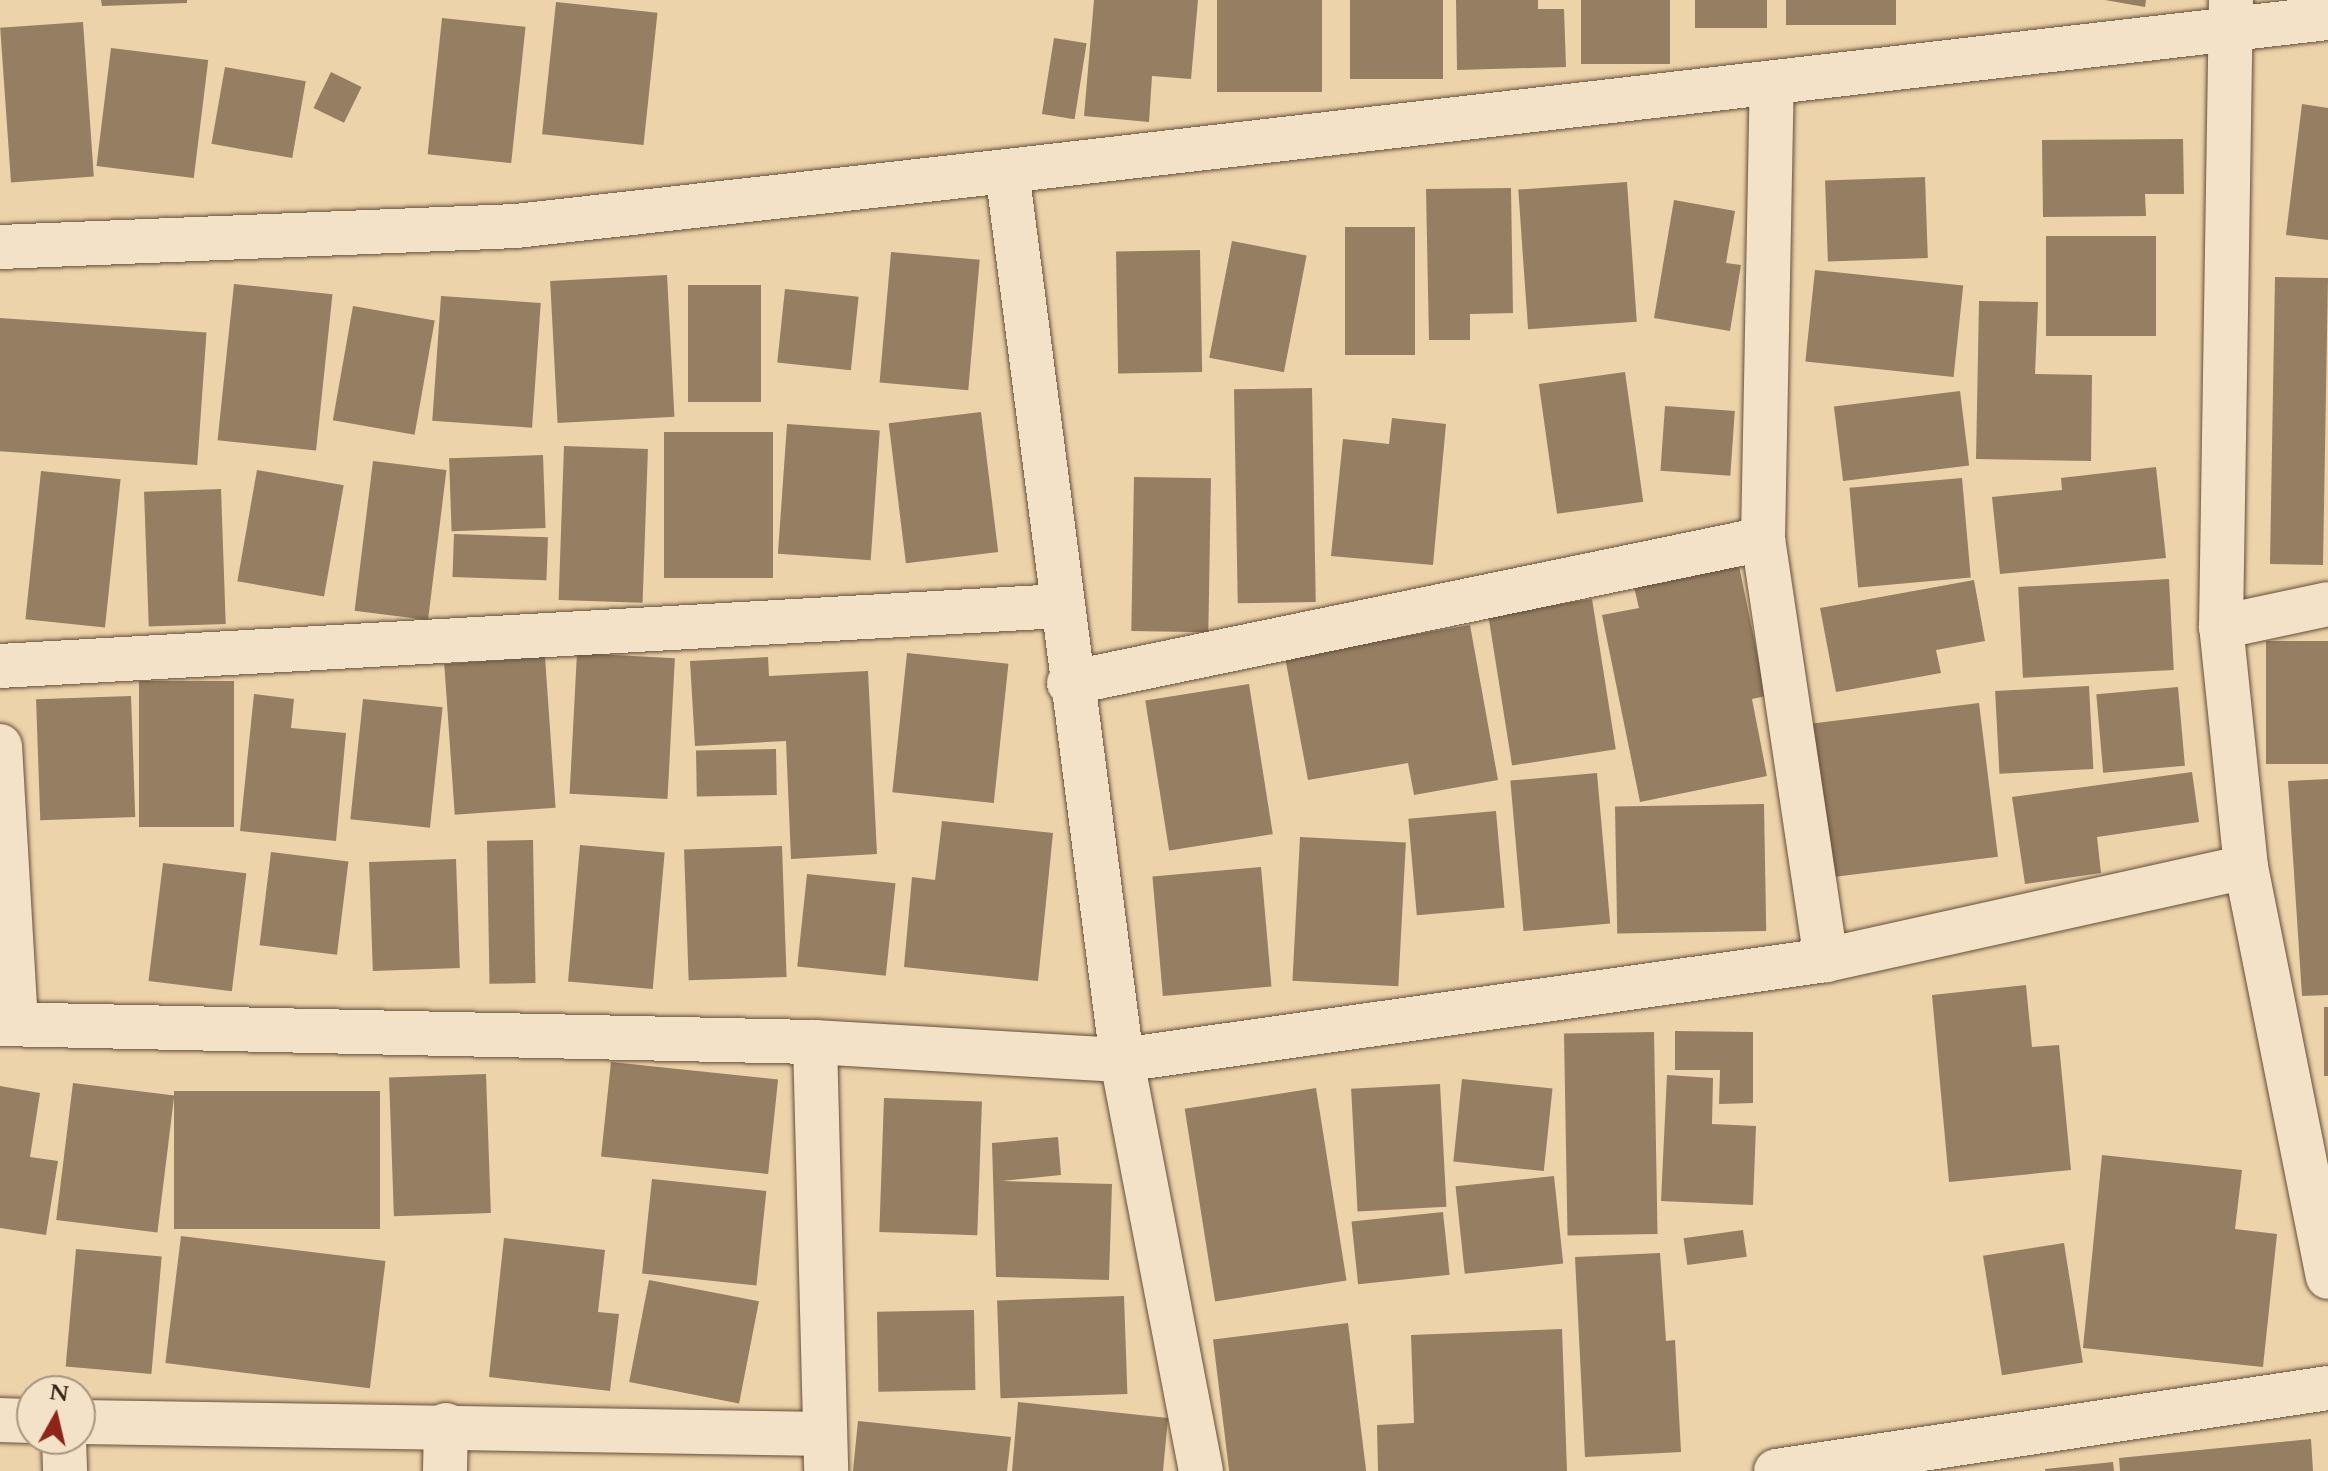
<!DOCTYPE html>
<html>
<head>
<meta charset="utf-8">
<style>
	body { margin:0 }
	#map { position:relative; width:2328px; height:1471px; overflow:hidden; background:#ecd3a9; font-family:Cardo,serif }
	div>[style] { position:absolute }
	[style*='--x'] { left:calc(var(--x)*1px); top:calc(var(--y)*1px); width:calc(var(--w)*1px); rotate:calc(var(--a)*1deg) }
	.building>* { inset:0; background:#957e62; transform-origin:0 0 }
	.roads { filter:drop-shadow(0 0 2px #644e3b) drop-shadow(0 0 2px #644e3b) }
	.minor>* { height:44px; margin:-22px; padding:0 22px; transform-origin:22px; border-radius:22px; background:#f3e2c7 }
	span { translate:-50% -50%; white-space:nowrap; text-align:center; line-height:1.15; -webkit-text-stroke:8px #f3e2c7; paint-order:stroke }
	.north { position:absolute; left:16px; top:1375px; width:80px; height:80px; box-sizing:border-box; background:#f3e2c7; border:2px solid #a89580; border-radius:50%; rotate:8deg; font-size:22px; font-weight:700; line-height:32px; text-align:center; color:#372116 }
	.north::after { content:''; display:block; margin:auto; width:28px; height:36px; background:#8f2418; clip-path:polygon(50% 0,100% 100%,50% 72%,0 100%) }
</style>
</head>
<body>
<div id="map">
	<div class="building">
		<div style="clip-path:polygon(101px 0,187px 0,187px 3px,102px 6px)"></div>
		<div style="clip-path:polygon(1094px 0,1198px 0,1191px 79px,1152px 76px,1149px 122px,1084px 116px)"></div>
		<div style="left:1217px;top:0;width:105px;height:92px"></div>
		<div style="left:1350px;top:0;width:93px;height:79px"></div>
		<div style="clip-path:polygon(1456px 0,1538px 0,1538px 9px,1564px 9px,1566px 67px,1457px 70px)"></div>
		<div style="left:1581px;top:0;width:89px;height:64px"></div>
		<div style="left:1695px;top:0;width:72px;height:28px"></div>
		<div style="left:1786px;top:0;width:110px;height:25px"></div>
		<div style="clip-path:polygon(2105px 0,2146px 0,2145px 7px)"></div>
		<div style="left:556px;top:2px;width:102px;height:133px;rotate:6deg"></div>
		<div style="left:442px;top:18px;width:84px;height:137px;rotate:6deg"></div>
		<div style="left:83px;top:22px;width:155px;height:83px;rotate:86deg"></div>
		<div style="left:1054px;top:38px;width:33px;height:77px;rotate:9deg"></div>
		<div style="left:111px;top:48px;width:98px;height:119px;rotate:7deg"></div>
		<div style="left:225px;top:67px;width:82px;height:78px;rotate:10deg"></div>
		<div style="left:331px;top:72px;width:34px;height:40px;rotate:26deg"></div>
		<div style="clip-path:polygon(2302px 104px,2328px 108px,2328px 240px,2286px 235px)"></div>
		<div style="clip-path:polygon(2183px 139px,2184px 194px,2145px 194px,2146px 216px,2043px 217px,2042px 140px)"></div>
		<div style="left:1925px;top:177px;width:81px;height:100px;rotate:88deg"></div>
		<div style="left:1627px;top:182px;width:140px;height:109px;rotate:86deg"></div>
		<div style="clip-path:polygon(1511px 188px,1513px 313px,1470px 314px,1470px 340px,1429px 340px,1426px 189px)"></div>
		<div style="clip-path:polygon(1674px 200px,1735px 211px,1726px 263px,1741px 265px,1730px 331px,1654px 318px)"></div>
		<div style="left:1415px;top:227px;width:128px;height:70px;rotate:90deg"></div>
		<div style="left:2156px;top:236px;width:100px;height:110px;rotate:90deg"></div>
		<div style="left:1232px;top:241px;width:76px;height:119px;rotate:11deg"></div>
		<div style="left:1200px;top:250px;width:122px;height:84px;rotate:89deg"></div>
		<div style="left:891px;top:252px;width:89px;height:131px;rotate:5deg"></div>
		<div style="left:1815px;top:270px;width:149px;height:92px;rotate:6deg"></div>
		<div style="left:667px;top:275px;width:142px;height:117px;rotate:87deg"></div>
		<div style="left:2275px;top:277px;width:53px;height:287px;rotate:1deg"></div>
		<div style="left:234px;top:284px;width:99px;height:157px;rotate:6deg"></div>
		<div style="left:688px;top:285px;width:73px;height:117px"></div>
		<div style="left:785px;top:289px;width:74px;height:74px;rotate:6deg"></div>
		<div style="left:441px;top:296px;width:100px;height:125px;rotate:4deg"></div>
		<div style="clip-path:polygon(1979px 301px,2038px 302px,2035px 374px,2092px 375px,2091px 461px,1976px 459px)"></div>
		<div style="left:353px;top:306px;width:83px;height:116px;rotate:10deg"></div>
		<div style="left:0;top:318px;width:207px;height:133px;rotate:4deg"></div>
		<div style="left:1625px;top:372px;width:131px;height:87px;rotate:82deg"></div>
		<div style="left:1312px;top:388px;width:214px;height:78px;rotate:89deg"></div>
		<div style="left:1960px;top:391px;width:75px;height:127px;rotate:83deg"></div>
		<div style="left:1665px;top:406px;width:70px;height:65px;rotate:4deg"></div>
		<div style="left:981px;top:412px;width:141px;height:93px;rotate:83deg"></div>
		<div style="clip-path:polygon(1392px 418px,1446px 424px,1433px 565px,1331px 556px,1343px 439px,1389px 444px)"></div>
		<div style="left:787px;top:424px;width:93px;height:130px;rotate:4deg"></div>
		<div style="left:664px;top:432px;width:109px;height:146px"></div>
		<div style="left:564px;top:446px;width:84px;height:154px;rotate:2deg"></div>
		<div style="left:543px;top:455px;width:73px;height:94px;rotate:88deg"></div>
		<div style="left:373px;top:461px;width:74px;height:151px;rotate:7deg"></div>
		<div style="clip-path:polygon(2156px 467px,2166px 558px,2000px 574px,1992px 497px,2062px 490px,2061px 478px)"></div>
		<div style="left:257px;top:470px;width:88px;height:113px;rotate:10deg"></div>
		<div style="left:41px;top:471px;width:80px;height:149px;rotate:6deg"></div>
		<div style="left:1134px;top:477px;width:77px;height:154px;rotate:1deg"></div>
		<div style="left:1962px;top:478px;width:100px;height:113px;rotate:85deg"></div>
		<div style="left:221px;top:489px;width:135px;height:77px;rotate:88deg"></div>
		<div style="left:454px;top:534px;width:94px;height:43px;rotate:2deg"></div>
		<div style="clip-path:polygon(1739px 566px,1766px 696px,1752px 699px,1767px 776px,1640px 802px,1602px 615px,1639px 608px,1634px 587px)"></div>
		<div style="left:2169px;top:579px;width:91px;height:151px;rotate:87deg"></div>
		<div style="clip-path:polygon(1974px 580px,1985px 641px,1936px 650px,1941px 673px,1836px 692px,1820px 608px)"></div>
		<div style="left:1592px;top:599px;width:152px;height:105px;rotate:81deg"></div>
		<div style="clip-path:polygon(1470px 625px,1498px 780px,1414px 795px,1408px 763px,1308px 780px,1285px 657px)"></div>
		<div style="left:2328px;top:641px;width:123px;height:62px;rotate:90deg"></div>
		<div style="left:577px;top:653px;width:98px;height:141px;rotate:3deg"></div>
		<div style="left:907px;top:653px;width:102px;height:140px;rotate:6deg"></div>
		<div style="left:545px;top:657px;width:151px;height:101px;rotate:86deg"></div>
		<div style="clip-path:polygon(768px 657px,769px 676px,868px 671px,877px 854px,791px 859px,786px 741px,695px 746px,690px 661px)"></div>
		<div style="left:139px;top:681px;width:95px;height:146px"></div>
		<div style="left:1249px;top:684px;width:152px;height:105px;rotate:81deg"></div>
		<div style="left:2089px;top:686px;width:83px;height:94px;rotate:87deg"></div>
		<div style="left:2178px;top:687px;width:79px;height:82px;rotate:85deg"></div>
		<div style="clip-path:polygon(254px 694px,294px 699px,291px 728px,346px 733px,336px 841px,240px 831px)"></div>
		<div style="left:131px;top:696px;width:121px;height:95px;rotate:88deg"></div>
		<div style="left:363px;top:699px;width:80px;height:121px;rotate:6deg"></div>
		<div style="left:1979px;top:703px;width:155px;height:168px;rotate:83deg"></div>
		<div style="left:776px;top:749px;width:46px;height:80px;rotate:89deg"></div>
		<div style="clip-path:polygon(2192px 772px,2199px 822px,2097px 837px,2101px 873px,2025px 884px,2012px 797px)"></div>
		<div style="left:1597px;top:773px;width:151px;height:87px;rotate:85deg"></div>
		<div style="clip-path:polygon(2328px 779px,2328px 995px,2302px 996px,2288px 781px)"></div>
		<div style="left:1764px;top:804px;width:127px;height:149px;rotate:89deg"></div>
		<div style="left:1496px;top:811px;width:97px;height:88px;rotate:85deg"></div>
		<div style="clip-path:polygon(942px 821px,1053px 833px,1038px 981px,904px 967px,912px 877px,935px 880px)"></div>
		<div style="left:1300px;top:837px;width:106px;height:144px;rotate:3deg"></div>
		<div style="left:533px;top:840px;width:143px;height:46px;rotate:89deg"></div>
		<div style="left:580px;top:845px;width:85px;height:137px;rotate:5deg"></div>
		<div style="left:782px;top:846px;width:131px;height:98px;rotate:88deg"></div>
		<div style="left:271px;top:852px;width:78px;height:94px;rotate:7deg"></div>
		<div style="left:456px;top:859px;width:109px;height:87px;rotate:88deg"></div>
		<div style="left:163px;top:863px;width:84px;height:119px;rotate:7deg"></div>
		<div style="left:1261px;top:867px;width:120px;height:109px;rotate:85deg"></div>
		<div style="left:807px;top:874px;width:89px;height:93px;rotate:6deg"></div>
		<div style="clip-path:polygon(2026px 985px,2032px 1047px,2059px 1045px,2071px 1170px,1949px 1182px,1932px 995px)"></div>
		<div style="left:2324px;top:1007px;width:4px;height:69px"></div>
		<div style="clip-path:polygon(1675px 1031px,1753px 1032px,1753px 1103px,1719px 1104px,1720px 1070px,1675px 1070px)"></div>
		<div style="left:1654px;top:1032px;width:202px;height:90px;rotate:89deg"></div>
		<div style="left:611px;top:1062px;width:168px;height:95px;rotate:6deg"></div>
		<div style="left:486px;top:1074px;width:139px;height:97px;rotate:88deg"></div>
		<div style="clip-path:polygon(1667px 1075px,1713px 1078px,1712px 1124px,1756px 1126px,1753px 1205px,1661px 1201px)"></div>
		<div style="left:1462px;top:1079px;width:91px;height:83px;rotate:6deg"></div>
		<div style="left:73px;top:1083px;width:102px;height:138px;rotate:7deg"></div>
		<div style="left:1440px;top:1084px;width:123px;height:89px;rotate:87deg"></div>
		<div style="clip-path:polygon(0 1086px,40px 1093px,30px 1157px,58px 1161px,46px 1235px,0 1228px)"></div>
		<div style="left:1316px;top:1088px;width:195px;height:133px;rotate:81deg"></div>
		<div style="left:380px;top:1091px;width:138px;height:206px;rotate:90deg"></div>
		<div style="left:884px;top:1098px;width:98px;height:134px;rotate:2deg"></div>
		<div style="clip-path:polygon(1058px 1137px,1061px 1175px,1002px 1181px,1112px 1184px,1109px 1280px,996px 1277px,992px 1143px)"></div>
		<div style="clip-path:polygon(2102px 1155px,2242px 1170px,2235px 1229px,2277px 1234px,2263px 1367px,2083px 1348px)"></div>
		<div style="left:1554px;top:1176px;width:88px;height:99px;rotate:84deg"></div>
		<div style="left:652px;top:1179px;width:115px;height:95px;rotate:6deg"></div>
		<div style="left:1443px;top:1212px;width:63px;height:92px;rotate:84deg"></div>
		<div style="left:1743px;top:1230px;width:27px;height:60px;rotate:82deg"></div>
		<div style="left:181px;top:1236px;width:206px;height:128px;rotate:7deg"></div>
		<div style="clip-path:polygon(504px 1238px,605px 1250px,598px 1312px,619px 1314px,610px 1391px,489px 1377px)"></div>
		<div style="left:2064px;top:1243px;width:121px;height:82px;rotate:81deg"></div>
		<div style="left:76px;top:1249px;width:86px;height:118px;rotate:5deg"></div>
		<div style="clip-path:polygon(1660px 1253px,1666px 1341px,1675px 1340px,1681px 1452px,1585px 1457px,1575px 1257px)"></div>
		<div style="left:649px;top:1280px;width:112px;height:104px;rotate:11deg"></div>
		<div style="left:1124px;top:1296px;width:98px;height:127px;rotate:88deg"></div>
		<div style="left:974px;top:1310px;width:80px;height:97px;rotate:89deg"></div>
		<div style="left:1348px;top:1323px;width:149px;height:136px;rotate:83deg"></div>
		<div style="clip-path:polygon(1562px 1329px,1567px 1471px,1378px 1471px,1377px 1425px,1414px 1423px,1411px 1335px)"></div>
		<div style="clip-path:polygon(1018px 1402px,1168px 1418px,1163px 1471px,1012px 1471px)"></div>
		<div style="clip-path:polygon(858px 1421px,1011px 1437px,1007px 1471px,853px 1471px)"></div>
		<div style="clip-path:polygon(2311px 1439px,2313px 1471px,2120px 1471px,2119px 1458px)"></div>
		<div style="clip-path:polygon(2113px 1462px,2114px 1471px,2045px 1471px,2045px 1469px)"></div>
	</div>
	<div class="roads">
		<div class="minor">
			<div style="--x:0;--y:247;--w:516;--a:-2.33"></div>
			<div style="--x:516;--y:226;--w:494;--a:-6.4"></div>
			<div style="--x:1763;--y:539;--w:426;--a:81.5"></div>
			<div style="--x:2221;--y:627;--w:109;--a:-12.1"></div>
			<div style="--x:0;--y:666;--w:1061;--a:-3.24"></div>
			<div style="--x:1069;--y:683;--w:709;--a:-11.72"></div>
			<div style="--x:1763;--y:539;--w:456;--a:-88.9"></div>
			<div style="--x:0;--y:746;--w:278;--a:86.7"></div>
			<div style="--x:2246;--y:867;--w:418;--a:78.7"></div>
			<div style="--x:0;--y:1024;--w:815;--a:1.27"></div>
			<div style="--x:815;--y:1042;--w:308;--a:3.4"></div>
			<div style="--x:1122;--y:1060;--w:711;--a:-8.08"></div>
			<div style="--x:1826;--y:960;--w:430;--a:-12.5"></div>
			<div style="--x:2246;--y:867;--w:241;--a:-95.9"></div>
			<div style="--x:2221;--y:627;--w:627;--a:-89.09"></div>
			<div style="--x:815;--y:1042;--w:429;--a:88.5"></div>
			<div style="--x:0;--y:1420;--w:32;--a:2"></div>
			<div style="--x:80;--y:1422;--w:745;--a:0.92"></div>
			<div style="--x:64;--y:1439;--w:32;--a:88"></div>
			<div style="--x:445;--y:1471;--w:46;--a:-88.8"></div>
			<div style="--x:1201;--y:1471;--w:419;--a:-100.9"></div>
			<div style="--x:1122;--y:1060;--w:896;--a:-97.37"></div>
			<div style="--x:1007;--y:171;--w:1330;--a:-6.61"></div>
			<div style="--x:1776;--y:1471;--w:558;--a:-8.55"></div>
		</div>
	</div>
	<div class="north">N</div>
</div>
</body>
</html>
